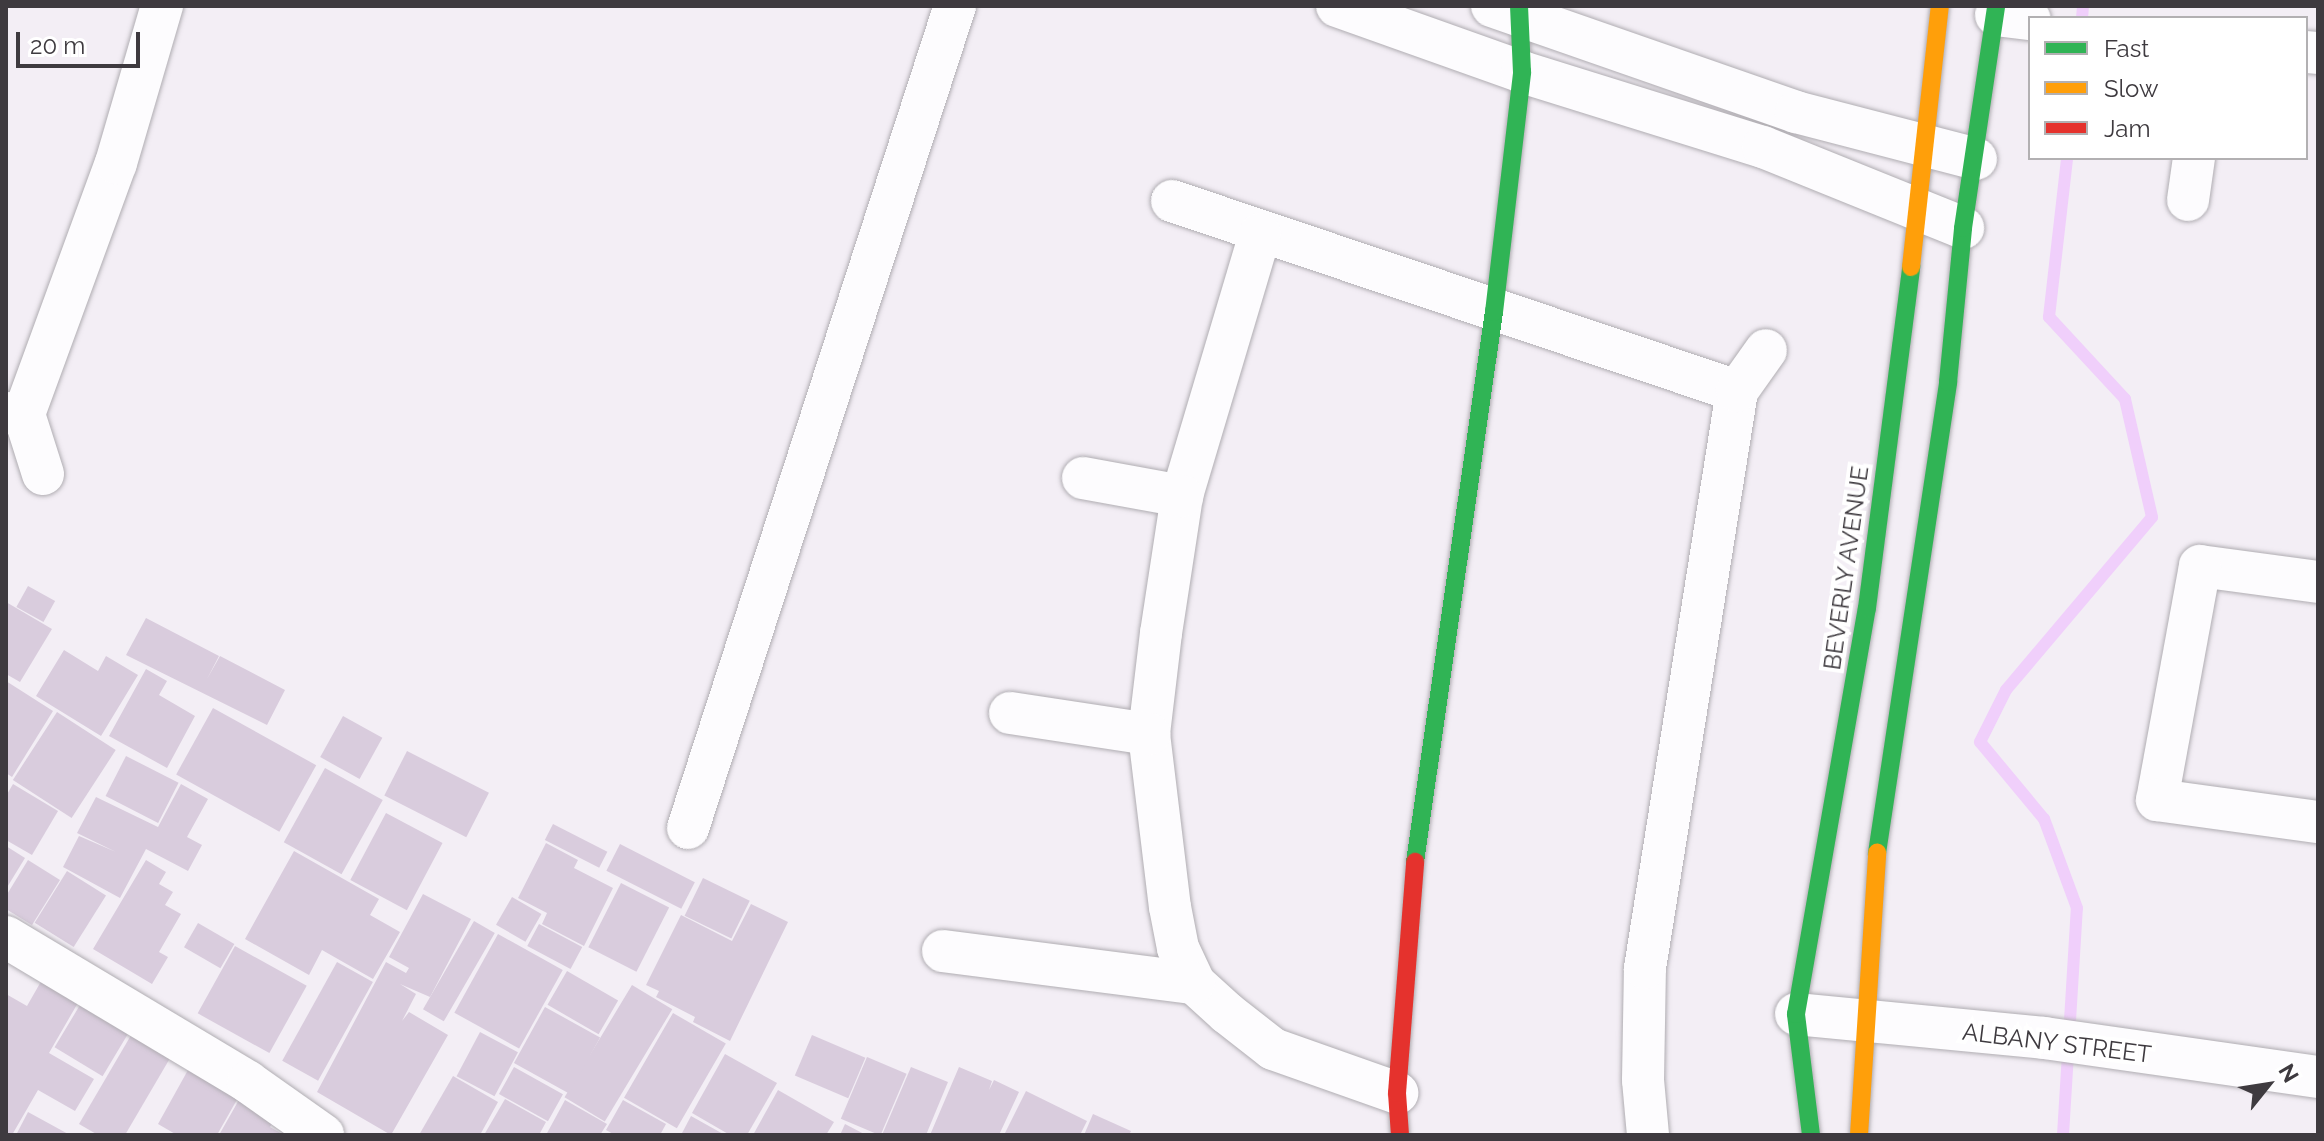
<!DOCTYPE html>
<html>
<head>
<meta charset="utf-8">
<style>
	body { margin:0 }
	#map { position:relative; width:2324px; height:1141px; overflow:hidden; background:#f3eef5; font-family:Raleway,sans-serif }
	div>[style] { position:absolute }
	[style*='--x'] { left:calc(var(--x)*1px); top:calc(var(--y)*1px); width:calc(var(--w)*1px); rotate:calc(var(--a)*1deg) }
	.stream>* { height:12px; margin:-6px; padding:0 6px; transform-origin:6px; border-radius:6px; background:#f0cffb }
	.building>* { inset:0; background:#d9ccdd; transform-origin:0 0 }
	.roads { filter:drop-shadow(0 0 2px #b0adb2) drop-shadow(0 0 2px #b0adb2) }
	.street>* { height:42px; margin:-21px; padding:0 21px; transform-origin:21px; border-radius:21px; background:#fdfcfe }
	.fast>* { height:18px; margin:-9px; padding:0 9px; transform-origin:9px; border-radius:9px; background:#30b455 }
	.slow>* { height:18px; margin:-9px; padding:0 9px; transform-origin:9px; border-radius:9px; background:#ff9f0a }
	.jam>* { height:18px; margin:-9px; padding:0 9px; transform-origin:9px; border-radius:9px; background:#e5322d }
	span { translate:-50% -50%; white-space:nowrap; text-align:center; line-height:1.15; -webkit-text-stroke:8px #fff; paint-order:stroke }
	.street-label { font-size:24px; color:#3e3a3f }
	.frame { position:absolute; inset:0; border:8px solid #3e3a3f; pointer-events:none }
	.legend { position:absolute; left:2028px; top:16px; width:280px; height:144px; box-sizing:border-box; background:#fff; border:2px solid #b2b0b2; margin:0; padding:10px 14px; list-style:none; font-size:24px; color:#3e3a3f }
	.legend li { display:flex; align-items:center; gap:16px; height:40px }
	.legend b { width:40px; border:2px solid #b2b0b2 }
	.north { position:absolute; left:2228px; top:1045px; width:80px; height:80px; -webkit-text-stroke:6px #fff; paint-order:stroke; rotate:60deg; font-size:22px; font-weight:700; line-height:32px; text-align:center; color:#3e3a3f }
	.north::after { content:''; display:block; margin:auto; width:28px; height:36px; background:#3e3a3f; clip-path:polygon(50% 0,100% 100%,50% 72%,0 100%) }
	.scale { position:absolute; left:16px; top:32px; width:124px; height:36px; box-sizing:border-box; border:4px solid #3e3a3f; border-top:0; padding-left:10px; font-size:24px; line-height:28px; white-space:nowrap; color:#3e3a3f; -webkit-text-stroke:6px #fff; paint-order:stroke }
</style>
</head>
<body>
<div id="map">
	<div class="stream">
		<div style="--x:2082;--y:18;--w:12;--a:-85"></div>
		<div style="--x:2063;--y:1135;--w:227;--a:-86.5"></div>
		<div style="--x:2077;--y:908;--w:95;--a:-110.3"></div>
		<div style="--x:2044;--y:819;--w:100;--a:-129.7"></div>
		<div style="--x:1980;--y:742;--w:58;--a:-63.4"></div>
		<div style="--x:2006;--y:690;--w:226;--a:-49.8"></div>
		<div style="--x:2152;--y:517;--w:121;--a:-102.9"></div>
		<div style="--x:2125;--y:399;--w:112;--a:-132.8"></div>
		<div style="--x:2049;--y:317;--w:160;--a:-83.5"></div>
	</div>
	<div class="building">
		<div style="left:28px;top:586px;width:31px;height:24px;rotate:29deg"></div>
		<div style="clip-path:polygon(6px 602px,52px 629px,20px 682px,6px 674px)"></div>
		<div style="clip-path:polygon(146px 618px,219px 656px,207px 679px,220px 656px,285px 690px,267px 725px,126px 655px)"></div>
		<div style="clip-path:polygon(64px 650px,98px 671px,106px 656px,138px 675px,101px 736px,36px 696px)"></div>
		<div style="clip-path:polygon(146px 669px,167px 681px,159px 695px,195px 716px,167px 768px,109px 736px)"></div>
		<div style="clip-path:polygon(6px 681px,53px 711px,12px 777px,6px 773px)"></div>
		<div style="left:213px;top:708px;width:118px;height:76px;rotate:29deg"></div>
		<div style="left:57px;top:712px;width:70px;height:81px;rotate:33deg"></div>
		<div style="left:343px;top:716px;width:45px;height:47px;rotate:29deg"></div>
		<div style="left:407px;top:751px;width:92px;height:50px;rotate:27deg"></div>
		<div style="left:126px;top:756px;width:59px;height:45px;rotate:27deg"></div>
		<div style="left:325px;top:768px;width:66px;height:85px;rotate:29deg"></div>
		<div style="clip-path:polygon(13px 784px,58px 811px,32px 855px,6px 840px,6px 796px)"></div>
		<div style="clip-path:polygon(181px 784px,208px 799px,187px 837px,202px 845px,188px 871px,146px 849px,120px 898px,63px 867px,79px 836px,116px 852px,77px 833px,96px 797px,158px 827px)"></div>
		<div style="left:386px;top:813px;width:64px;height:76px;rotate:28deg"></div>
		<div style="left:553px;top:824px;width:61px;height:18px;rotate:27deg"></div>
		<div style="clip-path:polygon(546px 843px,578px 860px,574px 868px,613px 888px,584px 946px,542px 924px,547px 913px,518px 898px)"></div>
		<div style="left:620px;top:844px;width:84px;height:30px;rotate:27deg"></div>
		<div style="clip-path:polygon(6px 846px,25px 858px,6px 889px)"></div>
		<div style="clip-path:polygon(294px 851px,379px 899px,370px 915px,400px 932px,373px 979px,322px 950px,309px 975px,245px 939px)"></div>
		<div style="clip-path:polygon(28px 860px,60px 880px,32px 925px,6px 909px,6px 896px)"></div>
		<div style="clip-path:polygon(146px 860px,166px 872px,159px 884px,173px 892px,165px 905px,181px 914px,159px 952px,168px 957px,152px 984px,93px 949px)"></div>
		<div style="left:67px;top:871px;width:46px;height:61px;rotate:32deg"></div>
		<div style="left:703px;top:878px;width:52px;height:42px;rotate:26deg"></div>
		<div style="left:621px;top:883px;width:54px;height:72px;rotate:27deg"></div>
		<div style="clip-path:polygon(423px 894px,471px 919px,430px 997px,400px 984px,416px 994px,402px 1021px,409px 1012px,448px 1035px,391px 1135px,317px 1092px,386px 962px,406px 973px,409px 968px,389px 957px)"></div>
		<div style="left:512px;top:897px;width:34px;height:32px;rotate:30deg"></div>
		<div style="clip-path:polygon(751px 904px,788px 922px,730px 1041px,693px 1022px,695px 1017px,656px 997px,659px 991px,646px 985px,681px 915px,732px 941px)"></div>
		<div style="left:474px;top:921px;width:24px;height:102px;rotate:30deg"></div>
		<div style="left:198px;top:923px;width:42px;height:28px;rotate:30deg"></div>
		<div style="left:539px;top:924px;width:49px;height:25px;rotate:28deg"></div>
		<div style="left:498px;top:934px;width:74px;height:90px;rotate:29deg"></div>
		<div style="left:235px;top:946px;width:82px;height:77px;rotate:29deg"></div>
		<div style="left:337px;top:962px;width:41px;height:113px;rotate:29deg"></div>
		<div style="clip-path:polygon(47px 971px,79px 1001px,49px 1053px,94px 1079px,75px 1111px,38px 1090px,12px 1135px,6px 1135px,6px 994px,27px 1006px)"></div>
		<div style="left:567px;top:971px;width:59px;height:39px;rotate:30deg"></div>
		<div style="left:632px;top:985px;width:47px;height:131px;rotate:31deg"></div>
		<div style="left:86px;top:995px;width:56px;height:61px;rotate:31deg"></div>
		<div style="left:545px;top:1007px;width:63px;height:64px;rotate:29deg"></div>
		<div style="left:673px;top:1013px;width:61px;height:98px;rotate:30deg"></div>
		<div style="clip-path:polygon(137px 1025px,176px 1048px,125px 1135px,98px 1135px,79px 1124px)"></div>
		<div style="left:480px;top:1032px;width:43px;height:50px;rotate:28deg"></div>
		<div style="left:812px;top:1035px;width:58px;height:44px;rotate:23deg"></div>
		<div style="clip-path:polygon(725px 1054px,777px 1083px,747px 1135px,730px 1135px,692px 1113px)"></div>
		<div style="left:867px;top:1057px;width:43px;height:67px;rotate:23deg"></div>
		<div style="clip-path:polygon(193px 1061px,243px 1089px,217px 1135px,177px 1135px,158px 1124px)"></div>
		<div style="left:514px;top:1067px;width:56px;height:31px;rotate:29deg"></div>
		<div style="clip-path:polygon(911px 1067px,948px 1082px,926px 1135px,882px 1135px)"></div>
		<div style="clip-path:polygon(959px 1067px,992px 1081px,989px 1090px,994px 1080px,1019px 1092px,999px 1135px,930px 1135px)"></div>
		<div style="clip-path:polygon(453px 1076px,498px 1102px,480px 1135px,419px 1135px)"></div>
		<div style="clip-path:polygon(778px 1090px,834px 1122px,826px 1135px,753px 1135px)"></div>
		<div style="clip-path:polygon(244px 1091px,279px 1111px,270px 1127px,284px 1135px,219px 1135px)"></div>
		<div style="clip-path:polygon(1026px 1091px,1087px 1121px,1080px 1135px,1004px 1135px)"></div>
		<div style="clip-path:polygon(505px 1099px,546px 1122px,539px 1135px,484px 1135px)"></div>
		<div style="clip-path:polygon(565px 1100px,607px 1124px,600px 1135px,546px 1135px)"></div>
		<div style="clip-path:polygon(623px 1100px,666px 1124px,660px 1135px,615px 1135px,606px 1130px)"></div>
		<div style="clip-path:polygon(28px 1112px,70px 1135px,16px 1135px)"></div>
		<div style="clip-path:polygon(1093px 1114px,1131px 1131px,1129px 1135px,1084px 1135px)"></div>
		<div style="clip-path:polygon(691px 1116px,725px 1135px,681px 1135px)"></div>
		<div style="clip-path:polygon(845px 1124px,866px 1135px,840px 1135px)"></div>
	</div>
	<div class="roads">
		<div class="street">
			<div style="--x:1337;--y:6;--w:196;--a:19.6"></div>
			<div style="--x:1522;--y:72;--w:252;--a:17.3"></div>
			<div style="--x:1763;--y:147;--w:216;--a:22"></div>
			<div style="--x:1492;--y:6;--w:322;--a:19.2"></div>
			<div style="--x:1796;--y:112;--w:186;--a:14.6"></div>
			<div style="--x:1996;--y:15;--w:34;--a:7"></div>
			<div style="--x:2306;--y:52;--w:12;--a:5"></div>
			<div style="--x:2188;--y:200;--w:42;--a:-81.9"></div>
			<div style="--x:1172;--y:201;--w:596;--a:18.59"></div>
			<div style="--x:1260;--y:234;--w:273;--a:106.6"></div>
			<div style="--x:1182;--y:496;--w:139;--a:98.7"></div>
			<div style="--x:1161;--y:633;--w:102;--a:96.8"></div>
			<div style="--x:1149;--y:734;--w:174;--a:83.1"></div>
			<div style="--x:1170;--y:907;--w:42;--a:79"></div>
			<div style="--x:1178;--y:948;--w:38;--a:65"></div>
			<div style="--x:1194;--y:983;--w:45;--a:42.3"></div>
			<div style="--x:1227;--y:1013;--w:58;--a:38"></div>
			<div style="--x:1273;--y:1049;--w:132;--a:19.5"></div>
			<div style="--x:6;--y:413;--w:18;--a:3"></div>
			<div style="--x:24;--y:414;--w:63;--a:72.4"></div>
			<div style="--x:24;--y:414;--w:267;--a:-69.9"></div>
			<div style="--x:116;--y:163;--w:164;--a:-73.7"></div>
			<div style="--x:1083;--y:478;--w:101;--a:10.3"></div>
			<div style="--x:2318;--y:582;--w:119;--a:-172.3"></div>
			<div style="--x:2200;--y:566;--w:238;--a:100.4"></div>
			<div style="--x:2157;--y:800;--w:162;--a:7.8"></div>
			<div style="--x:1010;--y:713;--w:141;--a:8.6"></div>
			<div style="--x:688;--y:828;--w:864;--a:-72.01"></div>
			<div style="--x:6;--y:937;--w:282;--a:30.9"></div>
			<div style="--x:248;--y:1082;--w:92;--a:35.2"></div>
			<div style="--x:943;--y:951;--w:253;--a:7.3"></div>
			<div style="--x:1796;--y:1014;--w:249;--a:5.5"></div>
			<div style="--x:2044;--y:1038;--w:277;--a:8.1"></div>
			<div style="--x:1648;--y:1135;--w:55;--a:-95.2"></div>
			<div style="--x:1643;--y:1080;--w:112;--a:-89"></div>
			<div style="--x:1645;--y:968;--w:584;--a:-80.94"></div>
			<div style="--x:1737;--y:391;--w:50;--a:-54.7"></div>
		</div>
		<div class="fast">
			<div style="--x:1877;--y:853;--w:476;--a:-81.4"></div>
			<div style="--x:1948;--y:382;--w:155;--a:-84.4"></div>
			<div style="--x:1963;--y:228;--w:224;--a:-81.5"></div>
			<div style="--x:1415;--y:862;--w:556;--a:-81.83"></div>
			<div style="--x:1494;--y:312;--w:242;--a:-83.3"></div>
			<div style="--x:1522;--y:72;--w:66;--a:-92.6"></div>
			<div style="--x:1811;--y:1135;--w:122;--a:-97.1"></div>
			<div style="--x:1796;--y:1014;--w:412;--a:-80.1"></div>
			<div style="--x:1867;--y:608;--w:344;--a:-82.6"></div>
		</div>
		<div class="slow">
			<div style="--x:1911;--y:267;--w:263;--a:-83.7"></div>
			<div style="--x:1859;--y:1135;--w:283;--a:-86.3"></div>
		</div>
		<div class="jam">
			<div style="--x:1400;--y:1135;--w:42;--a:-94.1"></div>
			<div style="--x:1397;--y:1093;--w:232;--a:-85.5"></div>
		</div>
	</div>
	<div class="street-label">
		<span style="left:1846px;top:568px;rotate:-82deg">BEVERLY AVENUE</span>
		<span style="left:2057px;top:1043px;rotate:7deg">ALBANY STREET</span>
	</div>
	<div class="frame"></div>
	<ul class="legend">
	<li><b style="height:10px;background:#30b455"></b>Fast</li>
	<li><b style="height:10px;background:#ff9f0a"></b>Slow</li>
	<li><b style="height:10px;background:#e5322d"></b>Jam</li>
	</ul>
	<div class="north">N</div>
	<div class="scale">20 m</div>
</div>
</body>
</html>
